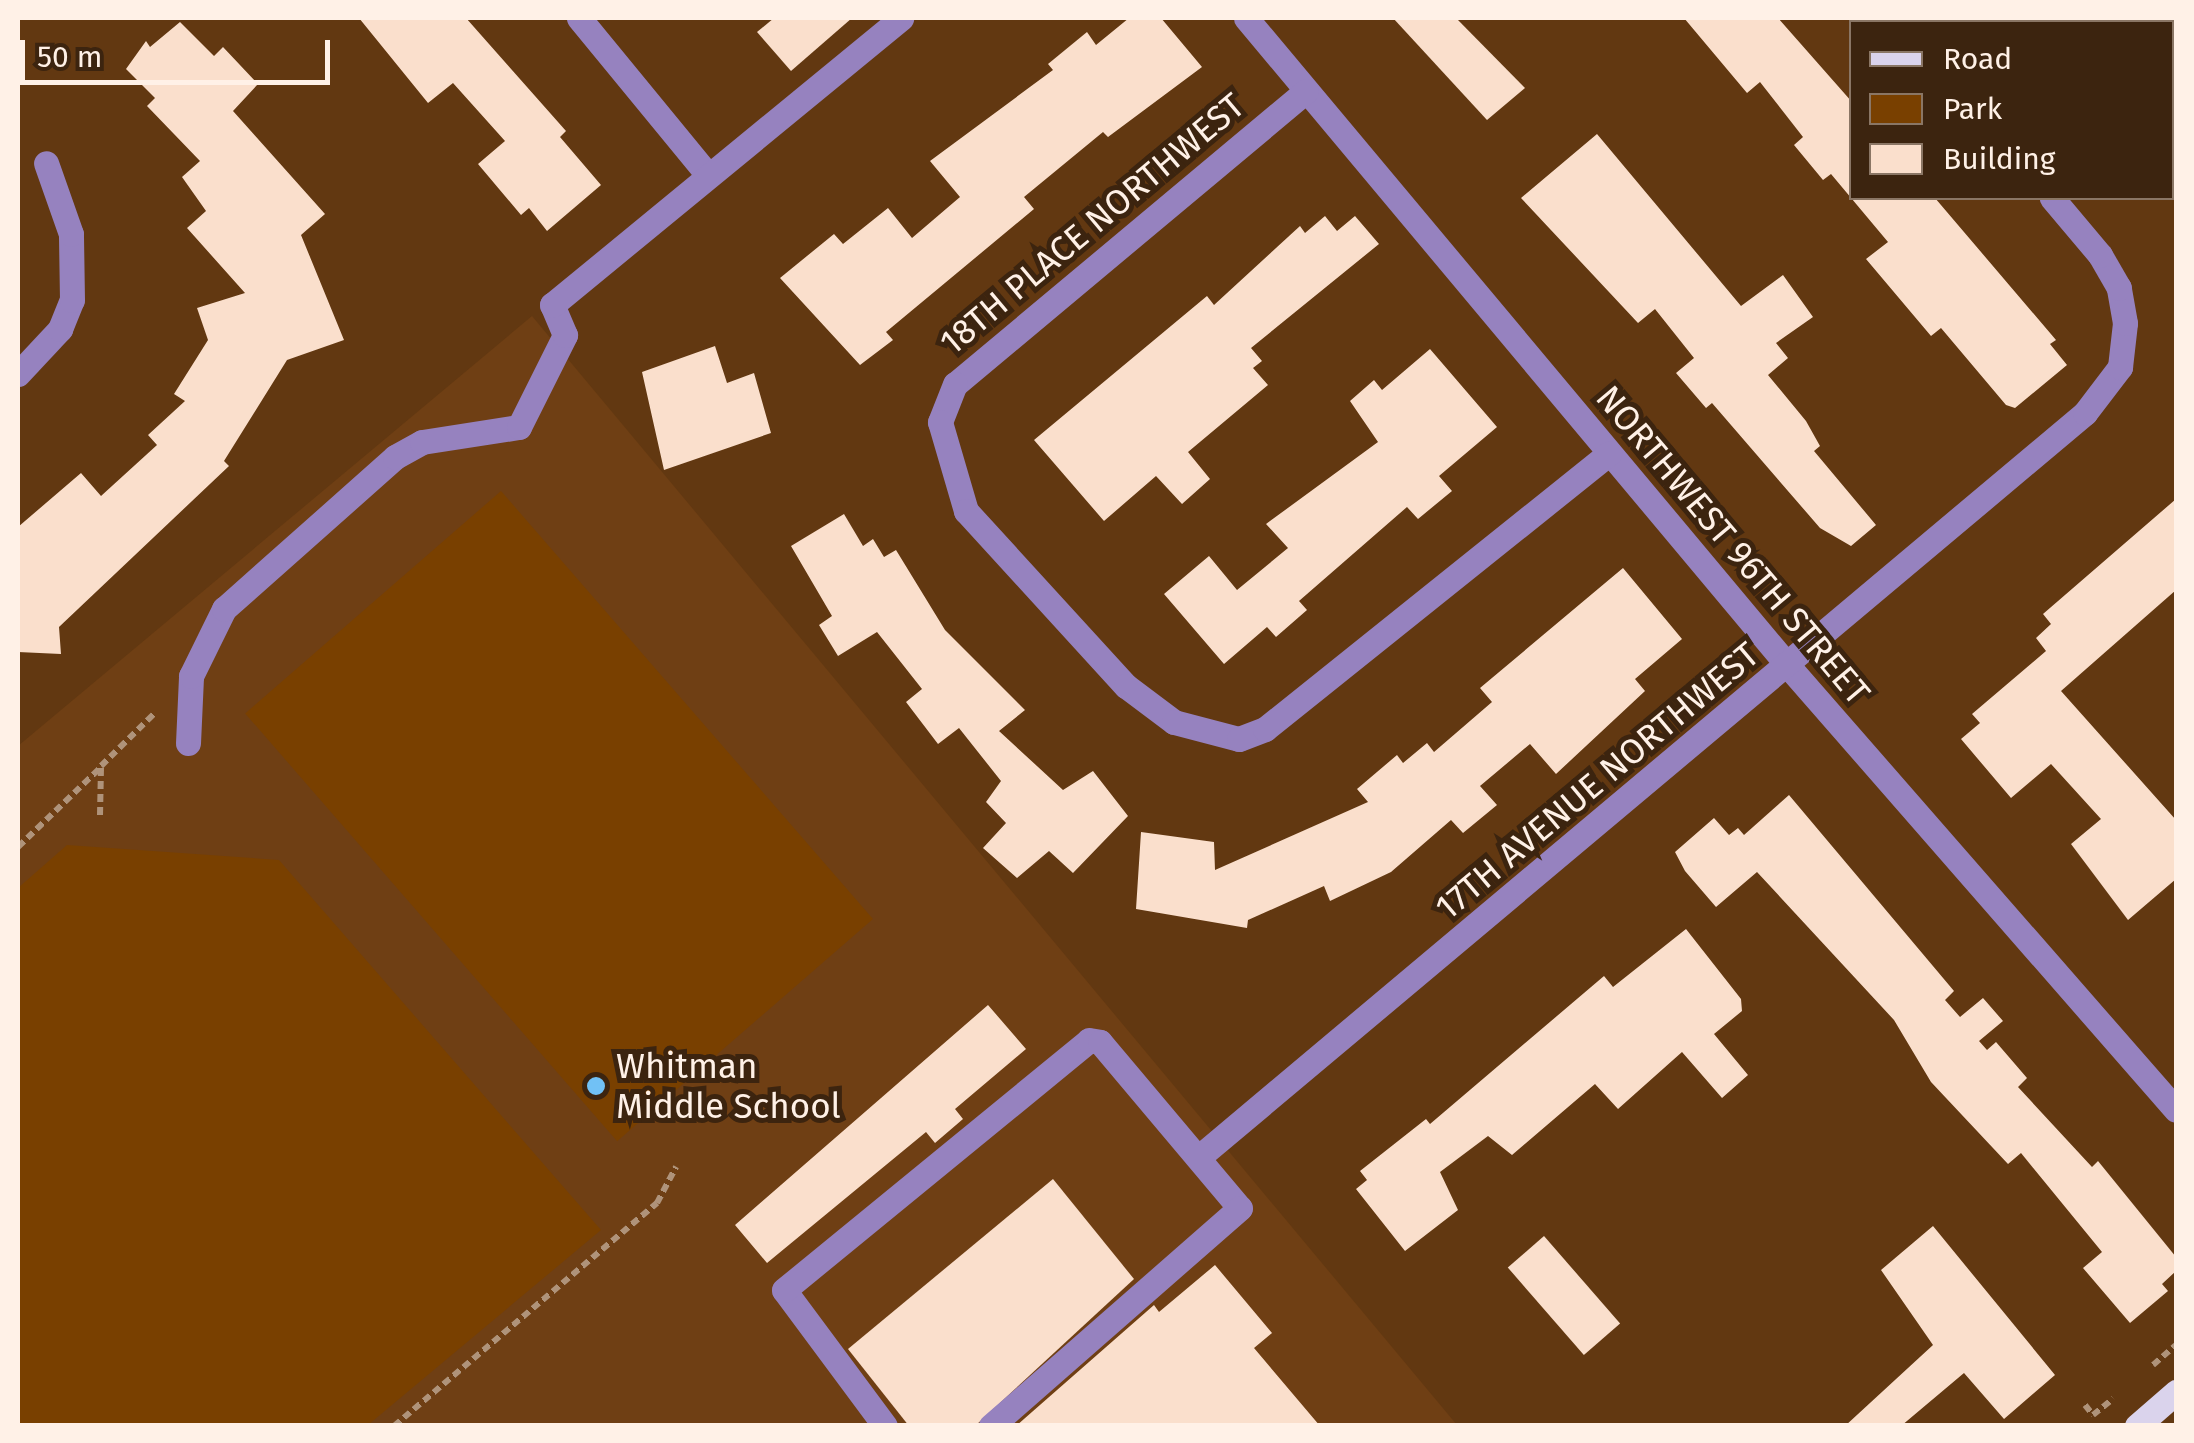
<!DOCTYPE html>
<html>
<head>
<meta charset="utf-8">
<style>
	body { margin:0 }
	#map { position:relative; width:2194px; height:1443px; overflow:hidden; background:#623811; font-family:"Fira Sans",sans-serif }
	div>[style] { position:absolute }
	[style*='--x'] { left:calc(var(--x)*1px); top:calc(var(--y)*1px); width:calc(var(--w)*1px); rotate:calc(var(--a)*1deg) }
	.built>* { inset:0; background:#6f3f14 }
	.green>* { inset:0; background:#794000; transform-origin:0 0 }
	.building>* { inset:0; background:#fadfcc; transform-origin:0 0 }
	.path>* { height:6px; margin-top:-3px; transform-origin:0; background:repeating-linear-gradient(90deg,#af937a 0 8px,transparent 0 13px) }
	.minor>* { height:25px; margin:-12.5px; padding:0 12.5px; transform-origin:12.5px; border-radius:12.5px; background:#9682bf }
	.major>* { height:25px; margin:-12.5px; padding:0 12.5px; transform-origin:12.5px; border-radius:12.5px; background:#dad3ec }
	.dots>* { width:28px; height:28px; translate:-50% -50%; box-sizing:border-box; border:5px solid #3c240f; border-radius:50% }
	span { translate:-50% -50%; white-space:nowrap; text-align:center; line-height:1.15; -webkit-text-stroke:10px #3c240f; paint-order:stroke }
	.street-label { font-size:35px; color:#fff1e7 }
	.poi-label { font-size:35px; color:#fff1e7 }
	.left { translate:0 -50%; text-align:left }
	.frame { position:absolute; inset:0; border:20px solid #fff1e7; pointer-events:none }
	.legend { position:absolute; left:1849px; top:20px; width:325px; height:180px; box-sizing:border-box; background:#3c240f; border:2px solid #8a7665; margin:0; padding:12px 18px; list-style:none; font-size:30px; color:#fff1e7 }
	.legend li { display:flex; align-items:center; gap:20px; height:50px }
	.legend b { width:50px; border:2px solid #8a7665 }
	.scale { position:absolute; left:20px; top:40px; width:310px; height:45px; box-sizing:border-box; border:5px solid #fff1e7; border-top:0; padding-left:12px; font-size:30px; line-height:35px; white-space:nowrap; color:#fff1e7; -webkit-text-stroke:8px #3c240f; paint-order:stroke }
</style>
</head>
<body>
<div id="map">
	<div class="built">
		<div style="clip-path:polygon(532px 316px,1457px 1425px,18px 1426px,18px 746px)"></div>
	</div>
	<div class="green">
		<div style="left:501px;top:491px;width:567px;height:339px;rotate:49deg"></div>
		<div style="clip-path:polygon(67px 845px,279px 860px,601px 1230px,368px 1425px,18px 1425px,18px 888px)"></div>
	</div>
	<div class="building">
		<div style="clip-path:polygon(359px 18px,466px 18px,566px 131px,560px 137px,601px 185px,547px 231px,529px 208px,521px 215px,478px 164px,505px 141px,453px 83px,428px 103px)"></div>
		<div style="clip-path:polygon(774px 18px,852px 18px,791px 71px,757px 32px)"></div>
		<div style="clip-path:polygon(1129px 18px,1161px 18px,1202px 67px,1108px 137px,1103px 132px,1024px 197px,1034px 209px,886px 332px,893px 340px,860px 365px,780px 278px,834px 234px,843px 244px,888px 208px,912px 238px,960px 197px,930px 161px,1053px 70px,1048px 64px,1087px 32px,1096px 45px)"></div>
		<div style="clip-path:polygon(1393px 18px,1456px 18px,1525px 88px,1487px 120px)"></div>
		<div style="clip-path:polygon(1684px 18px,1778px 18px,1852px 102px,1852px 198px,1935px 198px,2056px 340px,2050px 344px,2067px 365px,2015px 408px,2006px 405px,1941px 328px,1931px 336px,1866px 259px,1888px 242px,1831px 174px,1823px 180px,1794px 145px,1803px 137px,1760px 82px,1747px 93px)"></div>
		<div style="clip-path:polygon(180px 22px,214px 56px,223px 47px,258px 84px,233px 111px,325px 214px,301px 235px,344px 340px,287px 360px,224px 461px,229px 466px,59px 627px,61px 654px,18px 652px,18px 527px,81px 473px,101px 496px,157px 445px,148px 435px,185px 401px,174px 394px,208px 340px,197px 308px,245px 293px,187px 228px,206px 211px,182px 177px,200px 161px,147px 106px,155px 98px,126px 69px,146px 41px,150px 47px)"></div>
		<div style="clip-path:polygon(1597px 134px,1741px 306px,1783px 275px,1813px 317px,1776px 343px,1788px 358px,1768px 375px,1806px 421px,1820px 446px,1814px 451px,1876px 525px,1851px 546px,1820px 528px,1712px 403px,1706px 408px,1676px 373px,1694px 358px,1655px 309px,1638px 323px,1521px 198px)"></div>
		<div style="clip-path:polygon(1325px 216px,1337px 231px,1355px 216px,1379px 244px,1251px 348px,1262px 361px,1253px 368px,1268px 385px,1188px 452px,1210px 479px,1182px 504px,1156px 476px,1104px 521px,1034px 440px,1207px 296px,1214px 305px,1300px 226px,1305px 233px)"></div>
		<div style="clip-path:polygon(715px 346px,727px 383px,754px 373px,771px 433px,664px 470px,642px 372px)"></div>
		<div style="clip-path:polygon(1430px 349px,1497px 427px,1439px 476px,1452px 491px,1418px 519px,1407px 507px,1299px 601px,1307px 610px,1276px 637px,1267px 627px,1224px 664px,1164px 594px,1209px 556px,1237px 590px,1288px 548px,1266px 524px,1378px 442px,1350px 401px,1374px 380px,1382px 390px)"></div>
		<div style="clip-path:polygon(2176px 499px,2176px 590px,2061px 691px,2176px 820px,2176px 879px,2128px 920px,2071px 844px,2101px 819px,2051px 764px,2011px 798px,1961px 739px,1980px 723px,1972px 714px,2046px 651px,2036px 638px,2051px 624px,2043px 614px)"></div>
		<div style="clip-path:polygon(844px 514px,863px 546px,873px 539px,884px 557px,896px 550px,945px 630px,1025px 710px,999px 731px,1063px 790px,1093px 771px,1128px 816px,1073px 873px,1049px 851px,1017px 878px,983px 848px,1006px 823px,986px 802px,1001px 781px,959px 728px,938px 744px,906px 702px,922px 689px,877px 632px,838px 656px,819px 625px,832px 616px,791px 546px)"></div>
		<div style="clip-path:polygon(1623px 568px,1682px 639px,1635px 679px,1645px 691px,1556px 774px,1530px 744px,1480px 786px,1497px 805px,1463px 833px,1451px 820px,1391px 872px,1330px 901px,1324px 886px,1248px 920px,1247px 928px,1136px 909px,1141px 832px,1214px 842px,1215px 870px,1368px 802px,1357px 789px,1397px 755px,1403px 763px,1427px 743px,1434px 752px,1492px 702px,1480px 688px)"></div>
		<div style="clip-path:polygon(1789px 795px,1954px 991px,1945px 1000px,1960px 1017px,1983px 998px,2003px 1021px,1979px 1041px,1987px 1050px,1996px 1042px,2027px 1078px,2018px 1087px,2092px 1167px,2098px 1161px,2176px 1257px,2176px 1271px,2162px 1284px,2168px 1291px,2130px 1323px,2083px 1268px,2102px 1252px,2021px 1153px,2008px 1164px,1931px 1082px,1894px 1020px,1757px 872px,1716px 907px,1685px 871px,1675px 852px,1714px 818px,1729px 835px,1738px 828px,1744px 835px)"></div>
		<div style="clip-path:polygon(1686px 929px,1741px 999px,1742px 1011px,1714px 1034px,1748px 1075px,1722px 1098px,1682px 1052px,1618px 1109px,1595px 1084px,1512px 1155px,1488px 1136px,1440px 1172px,1458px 1210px,1405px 1251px,1356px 1189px,1367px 1180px,1360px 1171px,1426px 1119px,1430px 1124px,1604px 976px,1613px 987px)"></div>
		<div style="clip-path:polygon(988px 1005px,1026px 1049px,955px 1109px,963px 1119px,935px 1143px,926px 1132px,767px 1263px,735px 1225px)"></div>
		<div style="clip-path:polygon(1053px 1179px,1134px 1279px,975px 1426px,909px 1426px,848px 1349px)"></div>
		<div style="clip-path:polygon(1933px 1226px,2055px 1375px,2004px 1419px,1964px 1373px,1901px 1426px,1845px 1426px,1933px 1345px,1881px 1270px)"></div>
		<div style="left:1544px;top:1236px;width:116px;height:48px;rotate:49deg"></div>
		<div style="clip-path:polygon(1215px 1265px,1272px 1333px,1254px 1348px,1320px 1426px,1016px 1426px,1154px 1305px,1159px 1312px)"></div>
	</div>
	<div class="path">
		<div style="--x:100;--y:815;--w:49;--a:-88.8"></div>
		<div style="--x:101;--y:766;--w:76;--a:-44.5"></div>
		<div style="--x:18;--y:847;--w:114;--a:-43.9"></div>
		<div style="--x:2153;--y:1365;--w:30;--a:-41"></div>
		<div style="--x:2085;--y:1405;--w:13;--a:51"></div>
		<div style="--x:2093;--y:1415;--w:26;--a:-39"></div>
		<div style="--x:394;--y:1426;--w:345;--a:-40.3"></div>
		<div style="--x:657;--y:1203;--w:41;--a:-62.2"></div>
	</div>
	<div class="minor">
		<div style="--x:579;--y:18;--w:203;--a:50.6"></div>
		<div style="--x:1246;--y:18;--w:846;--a:50.08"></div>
		<div style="--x:1789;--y:667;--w:588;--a:48.86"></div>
		<div style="--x:1903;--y:18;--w:6;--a:45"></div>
		<div style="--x:1306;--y:91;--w:457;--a:140.1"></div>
		<div style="--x:955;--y:384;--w:41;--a:111.5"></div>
		<div style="--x:940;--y:422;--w:93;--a:73.7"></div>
		<div style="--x:966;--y:511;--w:237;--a:47.6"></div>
		<div style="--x:1126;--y:686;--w:60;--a:36.9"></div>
		<div style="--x:1174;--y:722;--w:67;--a:14.7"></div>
		<div style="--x:1239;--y:739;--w:28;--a:-21"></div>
		<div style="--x:1265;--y:729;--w:441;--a:-38.7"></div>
		<div style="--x:18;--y:374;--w:62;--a:-47"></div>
		<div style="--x:60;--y:329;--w:31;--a:-68"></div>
		<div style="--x:72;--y:300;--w:66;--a:-90.9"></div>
		<div style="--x:71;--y:234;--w:75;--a:-109.4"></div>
		<div style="--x:188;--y:743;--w:67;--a:-87.4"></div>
		<div style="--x:191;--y:676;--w:75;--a:-63.8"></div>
		<div style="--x:224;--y:609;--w:229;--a:-41.6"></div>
		<div style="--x:395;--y:457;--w:31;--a:-29"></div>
		<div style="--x:422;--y:442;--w:98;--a:-8.8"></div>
		<div style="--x:519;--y:427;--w:103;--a:-63.4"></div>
		<div style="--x:565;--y:335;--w:33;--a:-113"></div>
		<div style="--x:552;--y:305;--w:452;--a:-39.4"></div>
		<div style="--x:1199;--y:1157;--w:1157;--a:-40.02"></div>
		<div style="--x:2085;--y:413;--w:58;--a:-52.7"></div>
		<div style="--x:2120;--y:367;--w:44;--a:-83.5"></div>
		<div style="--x:2125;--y:323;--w:36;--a:-100"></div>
		<div style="--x:2119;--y:288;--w:38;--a:-120"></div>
		<div style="--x:2100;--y:255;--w:75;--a:-130.1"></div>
		<div style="--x:885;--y:1426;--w:169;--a:-126.6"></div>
		<div style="--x:784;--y:1290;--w:394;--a:-39.3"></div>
		<div style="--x:1089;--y:1040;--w:11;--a:10"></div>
		<div style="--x:1100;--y:1042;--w:217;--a:49.9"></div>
		<div style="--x:1240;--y:1208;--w:331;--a:138.8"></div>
	</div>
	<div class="major">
		<div style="--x:2137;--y:1426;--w:52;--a:-41.1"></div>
	</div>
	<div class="dots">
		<div style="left:596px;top:1086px;background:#71c1f5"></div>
	</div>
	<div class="street-label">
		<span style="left:1092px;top:224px;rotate:-40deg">18TH PLACE NORTHWEST</span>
		<span style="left:1733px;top:545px;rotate:50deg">NORTHWEST 96TH STREET</span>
		<span style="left:1597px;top:781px;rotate:-40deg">17TH AVENUE NORTHWEST</span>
	</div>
	<div class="poi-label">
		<span class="left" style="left:616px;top:1086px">Whitman<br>Middle School</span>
	</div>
	<div class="frame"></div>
	<ul class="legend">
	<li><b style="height:12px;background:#dad3ec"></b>Road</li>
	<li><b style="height:28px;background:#794000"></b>Park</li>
	<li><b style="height:28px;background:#fadfcc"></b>Building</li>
	</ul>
	<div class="scale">50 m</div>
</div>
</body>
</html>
